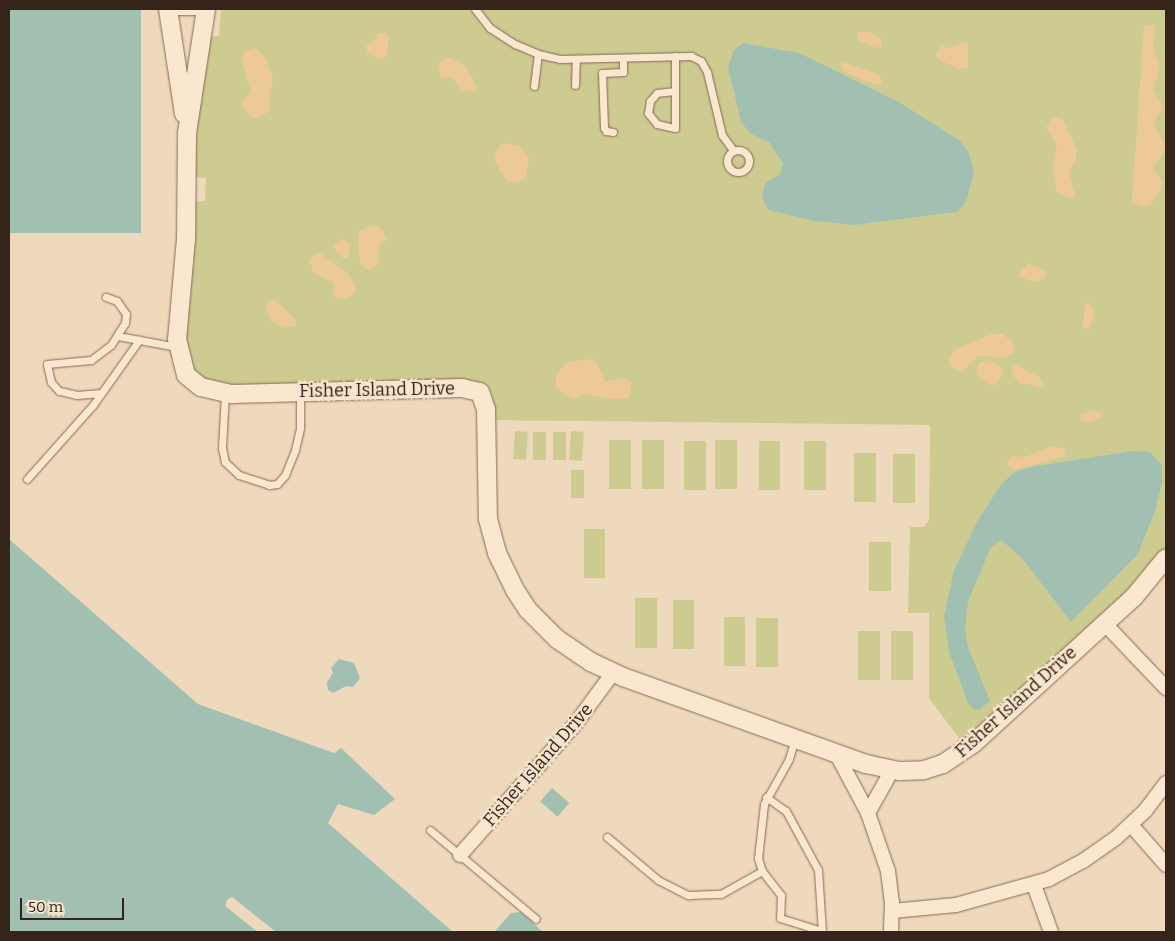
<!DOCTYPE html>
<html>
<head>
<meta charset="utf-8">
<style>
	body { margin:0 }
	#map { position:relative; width:1175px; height:941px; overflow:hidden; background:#efd9bd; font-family:Bitter,serif }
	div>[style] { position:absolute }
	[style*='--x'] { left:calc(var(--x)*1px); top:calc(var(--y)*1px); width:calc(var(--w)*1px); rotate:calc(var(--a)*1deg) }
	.green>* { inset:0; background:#cecb91; transform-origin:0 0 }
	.sand>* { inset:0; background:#edc998 }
	.water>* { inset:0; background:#a1c0b2; transform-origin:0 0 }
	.pier>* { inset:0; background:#efd9bd }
	.roads { filter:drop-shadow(0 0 1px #886955) drop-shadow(0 0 1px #886955) }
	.service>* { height:7px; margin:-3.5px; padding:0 3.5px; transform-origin:3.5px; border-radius:3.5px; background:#fae7d0 }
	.service>.ring { margin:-3.5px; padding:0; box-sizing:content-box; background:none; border:7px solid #fae7d0; border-radius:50% }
	.minor>* { height:14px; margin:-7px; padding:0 7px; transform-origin:7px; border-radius:7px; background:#fae7d0 }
	.tertiary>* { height:18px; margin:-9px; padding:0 9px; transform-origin:9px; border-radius:9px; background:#fae7d0 }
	span { translate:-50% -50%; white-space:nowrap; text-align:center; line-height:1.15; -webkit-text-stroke:4.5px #f7e4cd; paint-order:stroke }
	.street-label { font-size:18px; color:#36241b }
	.frame { position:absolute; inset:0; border:10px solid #36241b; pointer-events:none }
	.scale { position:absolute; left:20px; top:898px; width:104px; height:22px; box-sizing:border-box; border:2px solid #36241b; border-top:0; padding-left:6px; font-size:15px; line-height:18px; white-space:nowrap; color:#36241b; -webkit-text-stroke:4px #f7e4cd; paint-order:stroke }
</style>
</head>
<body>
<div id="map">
	<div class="green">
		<div style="clip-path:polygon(221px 9px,1166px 9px,1166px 550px,1139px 585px,964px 745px,929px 698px,929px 613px,908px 613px,910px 527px,924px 527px,929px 519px,930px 425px,494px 420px,492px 395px,488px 386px,477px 382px,248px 389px,210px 385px,189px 367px,183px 346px,193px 202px,205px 201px,206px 178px,193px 176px,193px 125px,207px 37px,219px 36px)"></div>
		<div style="left:515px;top:431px;width:13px;height:28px;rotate:4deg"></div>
		<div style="left:571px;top:431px;width:13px;height:29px;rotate:4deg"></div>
		<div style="left:533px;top:432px;width:13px;height:28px"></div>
		<div style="left:553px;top:432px;width:13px;height:28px"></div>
		<div style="left:609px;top:440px;width:22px;height:49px"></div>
		<div style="left:664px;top:440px;width:49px;height:22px;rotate:90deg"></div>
		<div style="left:737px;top:440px;width:49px;height:22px;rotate:90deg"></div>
		<div style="left:684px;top:441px;width:22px;height:49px"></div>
		<div style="left:759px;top:441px;width:21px;height:49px"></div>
		<div style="left:804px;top:441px;width:22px;height:49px"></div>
		<div style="left:854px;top:453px;width:22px;height:49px"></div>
		<div style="left:893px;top:454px;width:22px;height:49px"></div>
		<div style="left:571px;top:470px;width:13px;height:28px"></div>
		<div style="left:584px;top:529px;width:21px;height:49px"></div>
		<div style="left:869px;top:542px;width:22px;height:49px"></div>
		<div style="left:657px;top:598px;width:50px;height:22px;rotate:90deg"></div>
		<div style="left:673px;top:600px;width:21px;height:49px"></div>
		<div style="left:724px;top:617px;width:21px;height:49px"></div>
		<div style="left:778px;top:618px;width:49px;height:22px;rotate:90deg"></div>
		<div style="left:858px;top:631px;width:22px;height:49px"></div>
		<div style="left:891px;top:631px;width:22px;height:49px"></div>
	</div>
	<div class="sand">
		<div style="clip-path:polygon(1144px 25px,1154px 25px,1155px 31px,1153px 45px,1160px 67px,1153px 91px,1163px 107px,1154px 121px,1155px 127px,1166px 147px,1153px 168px,1162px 182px,1161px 189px,1151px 204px,1144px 207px,1132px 202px)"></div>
		<div style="clip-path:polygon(857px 32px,868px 32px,881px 38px,881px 47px,876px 48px,858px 40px)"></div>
		<div style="clip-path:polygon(378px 33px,386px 33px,389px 38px,387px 55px,380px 59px,368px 54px,366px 46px,375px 40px)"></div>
		<div style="clip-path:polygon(964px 42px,968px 44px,968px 67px,960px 69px,939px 60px,936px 54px,941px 46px,949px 48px)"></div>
		<div style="clip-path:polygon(255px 48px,265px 57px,273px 79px,269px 95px,270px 111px,256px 118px,249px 116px,241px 103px,251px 92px,241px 59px,245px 51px)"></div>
		<div style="clip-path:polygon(451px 58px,466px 67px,477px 88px,471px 92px,462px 90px,453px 78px,441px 77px,438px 65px,443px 60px)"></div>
		<div style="clip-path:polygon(841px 62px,879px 74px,882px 83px,874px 85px,842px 70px)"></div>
		<div style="clip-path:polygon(1052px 117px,1063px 120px,1077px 150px,1076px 160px,1069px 172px,1075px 195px,1072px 199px,1057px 192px,1053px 168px,1057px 146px,1046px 128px)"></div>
		<div style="clip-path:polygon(505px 143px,520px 146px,529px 158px,526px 178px,518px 182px,508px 183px,496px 164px,495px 154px,499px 146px)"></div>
		<div style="clip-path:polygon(371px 226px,379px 226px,387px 238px,379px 247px,378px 265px,372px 269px,365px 269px,360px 262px,358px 241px,359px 231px)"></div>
		<div style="clip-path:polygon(341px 239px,349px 243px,349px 258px,343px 258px,333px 247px)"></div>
		<div style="clip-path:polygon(320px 253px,347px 272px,354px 284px,356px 292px,353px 295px,338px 300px,334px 297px,333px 282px,314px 273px,309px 261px,313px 255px)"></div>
		<div style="clip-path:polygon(1028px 263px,1047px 272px,1045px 278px,1034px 282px,1018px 276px)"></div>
		<div style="clip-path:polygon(275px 300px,296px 320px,296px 326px,284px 328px,271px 320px,266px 308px,269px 301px)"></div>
		<div style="clip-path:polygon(1085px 303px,1090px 304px,1095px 315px,1088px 330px,1083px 327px)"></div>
		<div style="clip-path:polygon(992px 334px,1002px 334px,1012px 341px,1015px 348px,1013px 353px,1005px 357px,978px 356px,962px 372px,951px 367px,949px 359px,954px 350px)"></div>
		<div style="clip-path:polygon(592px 359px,595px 360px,605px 382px,622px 378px,632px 382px,629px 398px,609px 399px,587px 394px,573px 399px,556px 387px,556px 376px,567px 362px)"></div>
		<div style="clip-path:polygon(986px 360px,995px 362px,1004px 371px,996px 385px,990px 385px,976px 374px,978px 364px)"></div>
		<div style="clip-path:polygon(1015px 365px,1041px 378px,1043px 386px,1038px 388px,1030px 384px,1019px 384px,1011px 372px)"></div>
		<div style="clip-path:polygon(1094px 410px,1102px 413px,1101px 418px,1087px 423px,1080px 420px,1081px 414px)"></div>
		<div style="clip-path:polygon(1052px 446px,1065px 449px,1066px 456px,1014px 470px,1007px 465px,1011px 456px,1025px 457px)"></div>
	</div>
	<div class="water">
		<div style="left:9px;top:9px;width:132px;height:224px"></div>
		<div style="clip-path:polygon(743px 43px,799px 53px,897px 101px,959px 140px,969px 153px,974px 172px,966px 202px,957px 212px,855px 225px,814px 221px,768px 210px,762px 197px,763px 190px,766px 183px,780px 174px,783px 164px,769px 142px,751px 134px,741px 122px,728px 67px,734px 50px)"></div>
		<div style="clip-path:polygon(1133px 451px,1150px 452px,1162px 466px,1162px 483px,1155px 511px,1138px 554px,1071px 622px,1022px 558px,1001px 540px,991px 547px,968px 601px,965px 630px,968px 647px,990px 701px,979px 710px,974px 710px,968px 703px,949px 652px,944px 616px,954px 570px,978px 520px,1000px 486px,1013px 473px,1030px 467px)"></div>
		<div style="clip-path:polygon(9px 539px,198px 704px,334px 753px,341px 748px,395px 799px,374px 815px,338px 804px,328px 823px,453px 932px,9px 932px)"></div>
		<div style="clip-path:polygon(339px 659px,354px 663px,360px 678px,353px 687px,346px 686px,333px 693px,328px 690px,327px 682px,333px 673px,331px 668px)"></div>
		<div style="left:552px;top:788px;width:23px;height:18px;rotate:41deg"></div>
		<div style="clip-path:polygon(521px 912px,543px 932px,494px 932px,511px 913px)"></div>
	</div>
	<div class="pier">
		<div style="clip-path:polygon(232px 897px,276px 932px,258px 932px,225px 906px,227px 900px)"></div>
	</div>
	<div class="roads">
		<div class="service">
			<div style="--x:475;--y:9;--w:24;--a:52"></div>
			<div style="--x:490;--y:28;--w:30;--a:33"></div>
			<div style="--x:515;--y:44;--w:25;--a:23"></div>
			<div style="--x:538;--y:54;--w:22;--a:13"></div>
			<div style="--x:559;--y:59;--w:132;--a:-1.3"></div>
			<div style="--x:691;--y:56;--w:11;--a:27"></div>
			<div style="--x:701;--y:61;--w:13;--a:61"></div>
			<div style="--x:707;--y:72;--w:65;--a:76.6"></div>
			<div style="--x:722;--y:135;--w:19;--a:54"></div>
			<div style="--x:168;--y:11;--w:37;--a:0"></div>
			<div style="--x:575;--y:85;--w:26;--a:-88"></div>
			<div style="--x:534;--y:86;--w:32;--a:-83"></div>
			<div style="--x:675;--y:91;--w:18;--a:174"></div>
			<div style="--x:657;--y:93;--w:11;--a:131"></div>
			<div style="--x:650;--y:101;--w:12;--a:99"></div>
			<div style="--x:648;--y:113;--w:14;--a:51"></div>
			<div style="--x:657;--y:124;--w:18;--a:13"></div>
			<div style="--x:675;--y:128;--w:72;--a:-90"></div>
			<div style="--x:613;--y:132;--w:7;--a:-172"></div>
			<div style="--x:606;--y:131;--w:4;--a:-117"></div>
			<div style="--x:604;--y:127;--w:54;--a:-92.1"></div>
			<div style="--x:602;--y:73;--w:21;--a:-3"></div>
			<div style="--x:623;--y:72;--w:14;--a:-90"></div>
			<div class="ring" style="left:727px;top:150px;width:15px;height:15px"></div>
			<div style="--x:118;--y:336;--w:60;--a:10.6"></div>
			<div style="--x:101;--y:393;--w:24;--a:175"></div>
			<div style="--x:77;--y:395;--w:18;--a:-167"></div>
			<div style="--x:59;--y:391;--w:12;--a:-132"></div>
			<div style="--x:51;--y:382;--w:18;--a:-103"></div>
			<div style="--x:47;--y:364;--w:44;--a:-5.2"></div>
			<div style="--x:91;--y:360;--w:25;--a:-37"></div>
			<div style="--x:111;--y:345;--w:26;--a:-58"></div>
			<div style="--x:125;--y:323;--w:9;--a:-84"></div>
			<div style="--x:126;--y:314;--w:16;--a:-125"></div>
			<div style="--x:117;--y:301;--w:12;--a:-160"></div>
			<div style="--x:225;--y:394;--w:54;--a:93.2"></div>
			<div style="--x:222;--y:448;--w:14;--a:78"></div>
			<div style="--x:225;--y:462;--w:19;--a:43"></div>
			<div style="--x:239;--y:475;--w:32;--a:18"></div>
			<div style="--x:269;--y:485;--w:8;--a:-7"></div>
			<div style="--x:277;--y:484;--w:12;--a:-48"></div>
			<div style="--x:285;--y:475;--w:27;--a:-68"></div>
			<div style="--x:295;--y:450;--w:23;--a:-77"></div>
			<div style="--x:300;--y:428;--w:34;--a:-90"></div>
			<div style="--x:27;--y:479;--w:99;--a:-48.3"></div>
			<div style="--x:93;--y:405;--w:80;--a:-54.7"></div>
			<div style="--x:795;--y:739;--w:21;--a:107"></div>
			<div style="--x:789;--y:759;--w:51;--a:119.1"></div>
			<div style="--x:764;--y:804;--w:54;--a:96.3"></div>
			<div style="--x:758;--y:858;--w:14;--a:73"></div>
			<div style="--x:762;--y:871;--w:31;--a:52"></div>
			<div style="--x:781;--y:895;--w:23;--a:92"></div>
			<div style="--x:780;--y:918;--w:44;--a:17.2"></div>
			<div style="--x:766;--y:797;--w:24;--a:35"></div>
			<div style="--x:786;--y:811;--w:67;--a:61.5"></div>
			<div style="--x:818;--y:870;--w:62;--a:86.3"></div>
			<div style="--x:430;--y:830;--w:138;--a:40"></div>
			<div style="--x:607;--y:837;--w:67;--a:40.1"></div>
			<div style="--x:658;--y:880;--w:34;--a:27"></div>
			<div style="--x:688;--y:895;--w:33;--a:-2"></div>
			<div style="--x:721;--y:894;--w:47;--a:-29.3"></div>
		</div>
		<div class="minor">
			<div style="--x:1104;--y:623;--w:90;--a:46.4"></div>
			<div style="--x:836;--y:753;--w:68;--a:61.9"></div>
			<div style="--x:868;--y:813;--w:61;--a:71"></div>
			<div style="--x:888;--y:871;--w:31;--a:83"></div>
			<div style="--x:892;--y:902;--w:30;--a:92"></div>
			<div style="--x:868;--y:813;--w:49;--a:-60.8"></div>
			<div style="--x:1131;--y:825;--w:53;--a:48.8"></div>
			<div style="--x:460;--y:855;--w:171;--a:-48.6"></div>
			<div style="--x:573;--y:727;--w:67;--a:-53.5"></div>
			<div style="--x:1034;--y:885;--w:50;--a:70.1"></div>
			<div style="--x:892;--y:911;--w:64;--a:-5.4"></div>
			<div style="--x:956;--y:905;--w:97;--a:-15.6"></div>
			<div style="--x:1049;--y:879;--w:38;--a:-28"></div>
			<div style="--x:1083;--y:861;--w:40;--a:-34.9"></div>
			<div style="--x:1116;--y:838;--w:40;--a:-43"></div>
			<div style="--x:1145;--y:811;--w:35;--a:-53"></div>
		</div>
		<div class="tertiary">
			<div style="--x:168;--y:9;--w:106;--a:81.3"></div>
			<div style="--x:206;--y:9;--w:125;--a:98.7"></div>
			<div style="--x:187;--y:133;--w:106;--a:90.5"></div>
			<div style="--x:186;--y:239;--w:100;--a:95.1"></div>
			<div style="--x:177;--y:339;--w:37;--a:76"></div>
			<div style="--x:186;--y:375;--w:19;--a:39"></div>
			<div style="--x:201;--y:387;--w:32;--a:13"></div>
			<div style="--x:232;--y:394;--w:230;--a:-1.5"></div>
			<div style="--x:462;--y:388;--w:18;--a:13"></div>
			<div style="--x:480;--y:392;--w:18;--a:71"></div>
			<div style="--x:486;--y:409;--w:110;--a:89"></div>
			<div style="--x:488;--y:519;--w:35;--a:75"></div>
			<div style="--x:497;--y:553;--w:41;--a:64.1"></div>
			<div style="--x:515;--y:590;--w:24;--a:57"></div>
			<div style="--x:528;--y:610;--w:41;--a:45"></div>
			<div style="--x:557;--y:639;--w:41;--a:34.1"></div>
			<div style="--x:591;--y:662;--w:35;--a:25"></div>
			<div style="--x:623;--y:677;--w:258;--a:19.7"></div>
			<div style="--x:866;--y:764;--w:35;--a:12"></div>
			<div style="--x:900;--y:771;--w:24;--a:-2"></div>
			<div style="--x:924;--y:770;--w:20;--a:-18"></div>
			<div style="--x:943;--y:764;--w:37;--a:-34"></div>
			<div style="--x:974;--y:743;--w:217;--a:-42.4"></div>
			<div style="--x:1134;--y:597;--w:50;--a:-50.6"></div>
		</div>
	</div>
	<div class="street-label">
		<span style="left:377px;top:390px;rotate:-1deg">Fisher Island Drive</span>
		<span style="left:1016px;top:702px;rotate:-42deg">Fisher Island Drive</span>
		<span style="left:538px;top:765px;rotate:-49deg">Fisher Island Drive</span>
	</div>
	<div class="frame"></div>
	<div class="scale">50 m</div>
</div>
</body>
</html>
